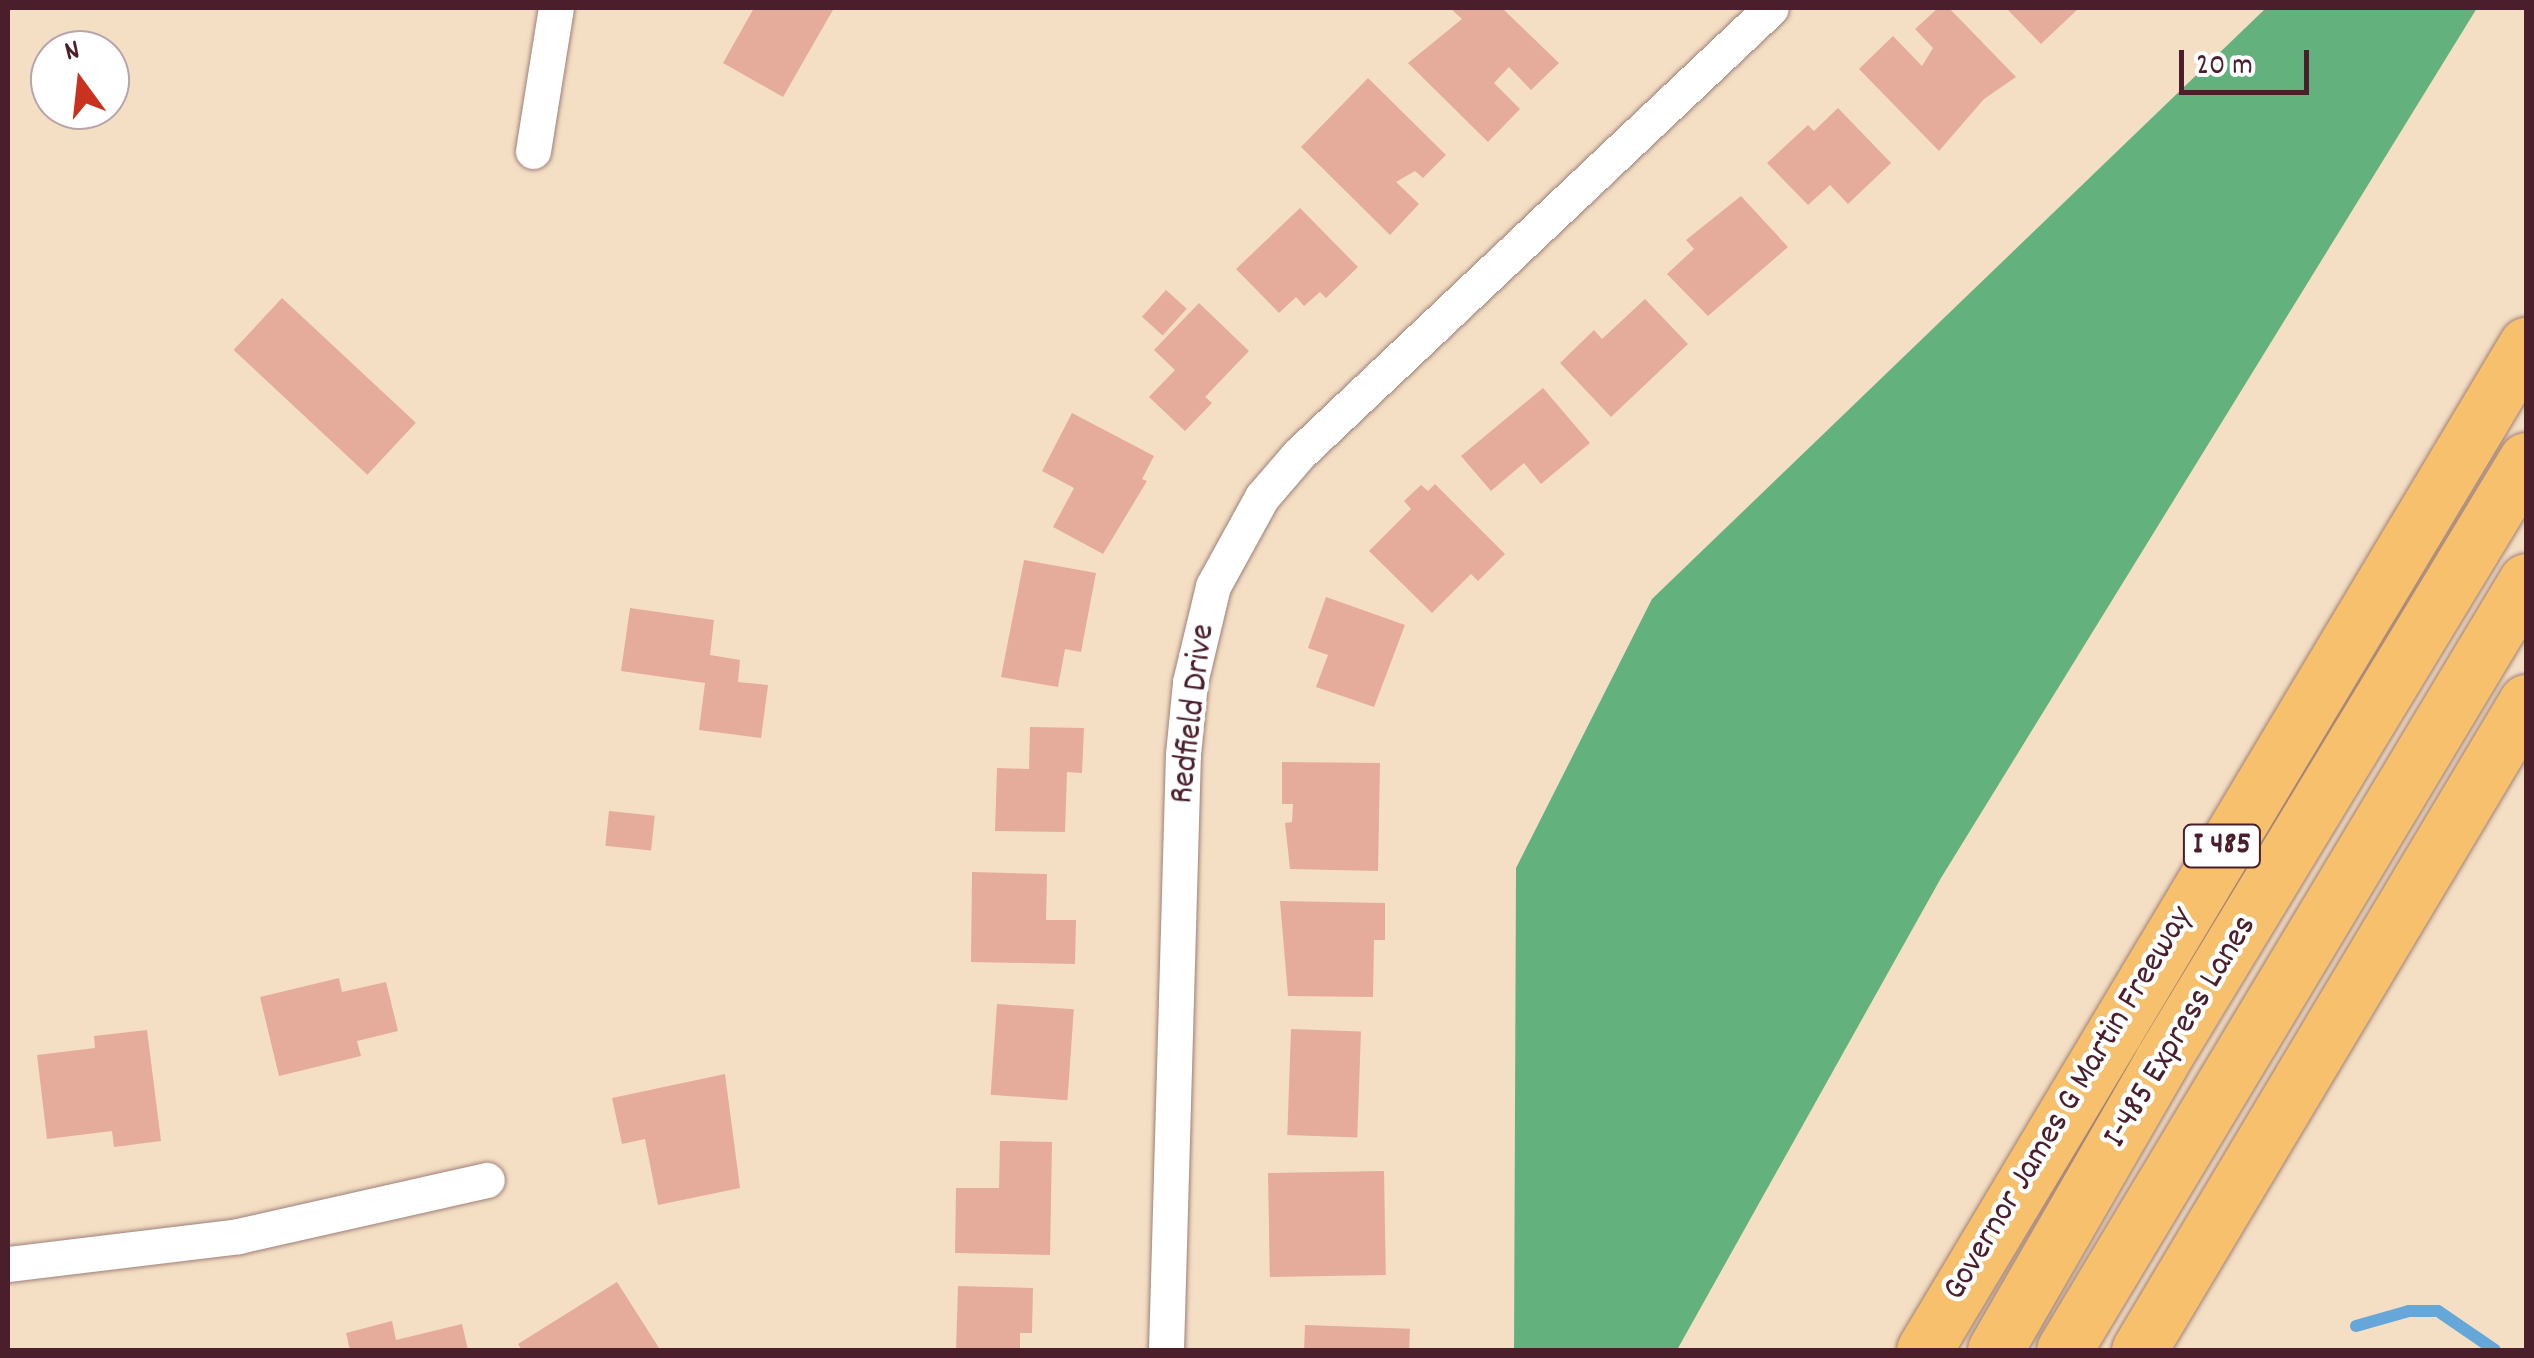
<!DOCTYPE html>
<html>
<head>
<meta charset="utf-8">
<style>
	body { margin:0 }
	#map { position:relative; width:2534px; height:1358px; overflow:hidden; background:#f4dfc4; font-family:Dekko,sans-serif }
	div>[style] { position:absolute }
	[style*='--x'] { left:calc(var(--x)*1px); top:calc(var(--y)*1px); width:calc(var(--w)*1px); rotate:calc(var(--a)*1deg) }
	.forest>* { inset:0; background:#63b27e }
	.stream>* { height:12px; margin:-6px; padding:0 6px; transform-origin:6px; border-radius:6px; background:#64a7d8 }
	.building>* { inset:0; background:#e5ac9b; transform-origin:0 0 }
	.roads { filter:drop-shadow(0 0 2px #9f7f78) drop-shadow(0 0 2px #9f7f78) }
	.street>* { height:35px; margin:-17.5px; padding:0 17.5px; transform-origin:17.5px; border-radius:17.5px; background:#fff }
	.highway>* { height:55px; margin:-27.5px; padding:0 27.5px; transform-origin:27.5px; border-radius:27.5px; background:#f7c06c }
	span { translate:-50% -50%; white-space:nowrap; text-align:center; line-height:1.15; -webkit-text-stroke:9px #fff; paint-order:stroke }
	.shield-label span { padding:2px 8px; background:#fff; border:2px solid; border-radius:8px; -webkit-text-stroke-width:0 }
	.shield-label { font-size:32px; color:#4a1f2b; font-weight:700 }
	.street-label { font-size:35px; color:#4a1f2b }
	.frame { position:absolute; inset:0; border:10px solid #4a1f2b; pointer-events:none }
	.north { position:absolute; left:30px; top:30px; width:100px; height:100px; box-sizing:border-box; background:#fff; border:2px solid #b7a5aa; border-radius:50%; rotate:345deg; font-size:28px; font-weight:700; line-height:40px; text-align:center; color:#4a1f2b }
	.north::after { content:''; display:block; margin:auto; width:35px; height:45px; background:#c8321e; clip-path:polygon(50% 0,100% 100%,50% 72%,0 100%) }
	.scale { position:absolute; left:2179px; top:50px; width:130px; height:45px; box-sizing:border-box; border:5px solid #4a1f2b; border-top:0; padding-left:12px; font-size:30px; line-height:35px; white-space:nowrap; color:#4a1f2b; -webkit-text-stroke:8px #fff; paint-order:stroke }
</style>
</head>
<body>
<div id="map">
	<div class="forest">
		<div style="clip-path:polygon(2266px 8px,2477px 8px,1941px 878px,1677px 1350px,1514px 1350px,1516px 868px,1652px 599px)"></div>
	</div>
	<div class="stream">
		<div style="--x:2356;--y:1326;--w:55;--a:-15.8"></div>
		<div style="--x:2409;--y:1311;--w:29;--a:0"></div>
		<div style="--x:2438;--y:1311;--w:69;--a:34.4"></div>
	</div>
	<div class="building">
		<div style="clip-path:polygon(754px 8px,834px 8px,783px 97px,723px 63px)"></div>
		<div style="clip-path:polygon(1450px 8px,1502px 8px,1559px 63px,1531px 90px,1509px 67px,1494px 83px,1520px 109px,1488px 142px,1408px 63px,1462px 19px)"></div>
		<div style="clip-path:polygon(1938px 8px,1949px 8px,2016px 77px,1984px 99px,1939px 151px,1859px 69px,1893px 36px,1922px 66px,1933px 48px,1915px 29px)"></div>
		<div style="clip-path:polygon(2006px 8px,2079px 8px,2041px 44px)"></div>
		<div style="clip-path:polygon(1368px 78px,1446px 155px,1423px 178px,1415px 171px,1396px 182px,1419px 204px,1390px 235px,1301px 147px)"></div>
		<div style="clip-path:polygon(1838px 108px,1891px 163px,1848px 204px,1830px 185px,1808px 205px,1767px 163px,1808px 125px,1814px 131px)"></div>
		<div style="clip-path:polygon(1741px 196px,1788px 247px,1708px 316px,1667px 274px,1694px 249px,1686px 240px)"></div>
		<div style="clip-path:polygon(1300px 208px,1358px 267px,1326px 298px,1320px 292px,1304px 306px,1296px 297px,1279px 313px,1236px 269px)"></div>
		<div style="left:1166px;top:290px;width:28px;height:36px;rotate:42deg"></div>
		<div style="left:282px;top:298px;width:183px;height:71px;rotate:43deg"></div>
		<div style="clip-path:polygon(1645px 299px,1688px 344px,1611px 417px,1560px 363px,1594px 330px,1602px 339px)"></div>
		<div style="clip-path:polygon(1199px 303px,1249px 351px,1205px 397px,1212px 403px,1185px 431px,1149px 397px,1175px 370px,1154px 350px)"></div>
		<div style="clip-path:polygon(1543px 388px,1590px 443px,1541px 484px,1524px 463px,1491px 491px,1461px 456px)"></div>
		<div style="clip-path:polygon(1072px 413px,1154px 456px,1142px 479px,1147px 481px,1103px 554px,1053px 527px,1074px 488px,1042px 471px)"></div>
		<div style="clip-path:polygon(1435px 484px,1505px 554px,1478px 581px,1471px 574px,1432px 613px,1369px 551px,1411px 509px,1404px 501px,1421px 485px,1428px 491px)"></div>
		<div style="clip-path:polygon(1024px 560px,1096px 573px,1081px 652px,1065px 649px,1058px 687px,1001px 677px)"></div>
		<div style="clip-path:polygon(1326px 597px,1405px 625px,1374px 707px,1316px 687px,1328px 655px,1308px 648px)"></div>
		<div style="clip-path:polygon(630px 608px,714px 620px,710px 655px,740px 660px,738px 682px,768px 685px,761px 738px,699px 730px,705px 683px,621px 671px)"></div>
		<div style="clip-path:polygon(1030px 727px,1084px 728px,1082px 773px,1067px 772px,1065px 832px,995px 831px,997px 768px,1029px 769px)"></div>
		<div style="clip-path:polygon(1282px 762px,1380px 763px,1378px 871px,1290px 869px,1285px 823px,1292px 822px,1293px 804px,1282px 804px)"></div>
		<div style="left:609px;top:811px;width:46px;height:35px;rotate:6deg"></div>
		<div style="clip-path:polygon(972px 872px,1047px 874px,1046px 920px,1076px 920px,1075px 964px,971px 962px)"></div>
		<div style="clip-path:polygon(1280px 901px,1385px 903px,1385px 940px,1374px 940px,1373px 997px,1288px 996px)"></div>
		<div style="clip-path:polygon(339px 978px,342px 992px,386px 982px,398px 1031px,357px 1041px,361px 1056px,279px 1076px,260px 997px)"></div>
		<div style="left:997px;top:1004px;width:77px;height:91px;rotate:4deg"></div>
		<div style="left:1291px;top:1029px;width:70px;height:106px;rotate:2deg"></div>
		<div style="clip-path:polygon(147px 1030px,161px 1141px,114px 1147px,112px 1131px,47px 1139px,37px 1055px,95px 1048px,94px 1036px)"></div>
		<div style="clip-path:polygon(725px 1074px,740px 1188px,658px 1205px,645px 1139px,622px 1144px,612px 1098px)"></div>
		<div style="clip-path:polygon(1000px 1141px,1052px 1142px,1050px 1255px,955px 1253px,956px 1188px,999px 1188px)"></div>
		<div style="left:1384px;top:1171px;width:104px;height:116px;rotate:89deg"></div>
		<div style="clip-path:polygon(617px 1282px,659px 1348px,522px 1350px,518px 1344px)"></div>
		<div style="clip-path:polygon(958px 1286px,1033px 1288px,1032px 1333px,1020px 1333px,1020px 1350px,956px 1350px)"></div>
		<div style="clip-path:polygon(392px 1321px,396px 1340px,462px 1324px,468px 1350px,350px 1350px,346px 1333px)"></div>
		<div style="left:1305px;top:1325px;width:105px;height:25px;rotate:2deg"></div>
	</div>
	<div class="roads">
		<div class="street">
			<div style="--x:533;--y:151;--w:145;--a:-80.9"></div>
			<div style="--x:8;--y:1264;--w:232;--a:-6.9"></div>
			<div style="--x:238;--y:1236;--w:255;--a:-12.7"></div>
			<div style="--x:1166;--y:1350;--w:596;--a:-88.37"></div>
			<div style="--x:1183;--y:754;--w:72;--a:-84.4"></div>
			<div style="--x:1190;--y:682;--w:99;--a:-76.5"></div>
			<div style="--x:1213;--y:586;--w:102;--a:-61.2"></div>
			<div style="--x:1262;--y:497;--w:57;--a:-49.3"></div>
			<div style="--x:1299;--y:454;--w:649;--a:-43.38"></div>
		</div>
		<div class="highway">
			<div style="--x:1924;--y:1350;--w:1172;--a:-59.08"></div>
			<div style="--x:1995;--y:1350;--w:332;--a:-60"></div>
			<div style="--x:2161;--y:1062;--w:704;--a:-58.77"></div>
			<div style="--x:2064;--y:1350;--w:897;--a:-59"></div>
			<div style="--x:2139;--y:1350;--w:755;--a:-59.15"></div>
		</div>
	</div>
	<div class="shield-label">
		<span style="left:2222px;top:846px">I 485</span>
	</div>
	<div class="street-label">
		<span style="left:1194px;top:714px;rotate:-83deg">Redfield Drive</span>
		<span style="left:2181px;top:1032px;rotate:-59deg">I-485 Express Lanes</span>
		<span style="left:2069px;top:1104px;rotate:-59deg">Governor James G Martin Freeway</span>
	</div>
	<div class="frame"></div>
	<div class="north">N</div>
	<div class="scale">20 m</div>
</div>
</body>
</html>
